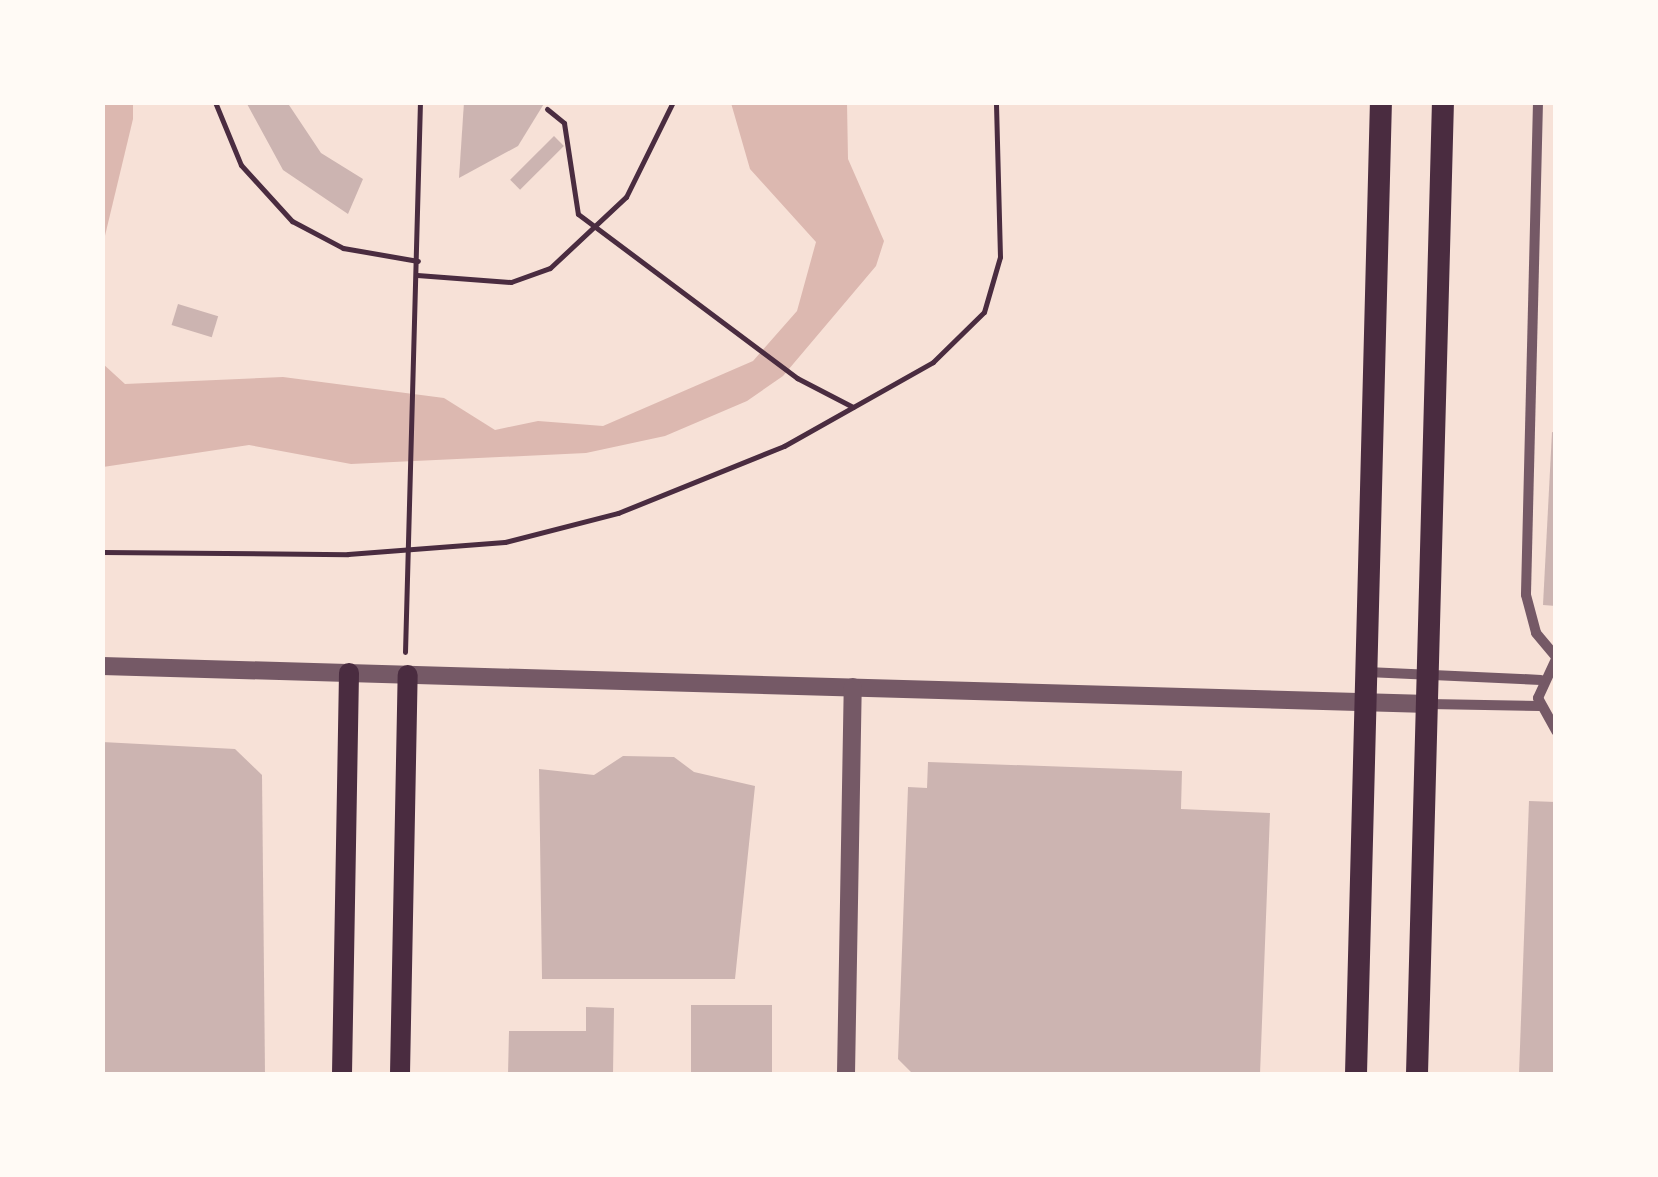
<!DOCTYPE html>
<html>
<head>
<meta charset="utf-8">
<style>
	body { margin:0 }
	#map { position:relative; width:1658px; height:1177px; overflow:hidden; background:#f7e1d7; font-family:Ubuntu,sans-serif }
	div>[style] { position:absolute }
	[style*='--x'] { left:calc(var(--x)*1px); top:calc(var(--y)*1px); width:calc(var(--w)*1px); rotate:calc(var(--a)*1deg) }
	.water>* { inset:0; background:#dcb8b0 }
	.building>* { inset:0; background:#ccb4b1; transform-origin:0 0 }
	.path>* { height:5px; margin:-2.5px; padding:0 2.5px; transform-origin:2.5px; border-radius:2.5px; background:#4a2c40 }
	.minor>* { height:10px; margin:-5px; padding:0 5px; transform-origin:5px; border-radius:5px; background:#755966 }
	.tertiary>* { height:18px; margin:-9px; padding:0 9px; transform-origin:9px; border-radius:9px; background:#755966 }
	.secondary>* { height:20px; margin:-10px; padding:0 10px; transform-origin:10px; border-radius:10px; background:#4a2c40 }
	.primary>* { height:22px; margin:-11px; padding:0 11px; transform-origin:11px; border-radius:11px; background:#4a2c40 }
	span { translate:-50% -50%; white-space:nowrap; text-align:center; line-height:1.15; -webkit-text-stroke:8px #fffaf5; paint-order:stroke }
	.frame { position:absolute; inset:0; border:105px solid #fffaf5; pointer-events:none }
</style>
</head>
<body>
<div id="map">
	<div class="water">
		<div style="clip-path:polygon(103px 102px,133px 103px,133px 119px,103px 244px)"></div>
		<div style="clip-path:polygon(731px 103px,847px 103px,848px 159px,884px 241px,876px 266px,783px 376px,747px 401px,665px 436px,586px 453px,351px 464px,249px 445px,103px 467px,102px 363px,125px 384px,283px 377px,444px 398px,495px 430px,538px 421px,603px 426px,753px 361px,797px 311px,816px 242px,750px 169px)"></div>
	</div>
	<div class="building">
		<div style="clip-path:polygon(246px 102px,287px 102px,321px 153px,363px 179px,348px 214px,283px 170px)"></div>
		<div style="clip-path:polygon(464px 102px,545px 102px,518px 146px,459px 178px)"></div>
		<div style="left:554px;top:136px;width:14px;height:62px;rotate:45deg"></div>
		<div style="left:178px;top:304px;width:42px;height:22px;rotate:17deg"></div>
		<div style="clip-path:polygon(1552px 432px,1556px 433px,1556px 606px,1543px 605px)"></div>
		<div style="clip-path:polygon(102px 742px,235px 749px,262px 775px,265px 1074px,102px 1072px)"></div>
		<div style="clip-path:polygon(623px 756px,674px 757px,694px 772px,755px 786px,735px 979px,542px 979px,539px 769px,594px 775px)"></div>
		<div style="clip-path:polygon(928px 762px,1182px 771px,1181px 809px,1270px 813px,1260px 1074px,913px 1074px,898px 1059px,908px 787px,927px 788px)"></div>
		<div style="clip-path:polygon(1529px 801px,1556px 802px,1556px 1074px,1519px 1074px)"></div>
		<div style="left:691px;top:1005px;width:81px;height:69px"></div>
		<div style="clip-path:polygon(586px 1007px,614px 1008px,613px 1074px,508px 1074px,509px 1031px,586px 1031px)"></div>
	</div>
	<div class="path">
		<div style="--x:215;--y:102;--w:68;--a:67.6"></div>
		<div style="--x:241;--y:165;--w:76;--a:47.7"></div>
		<div style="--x:292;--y:221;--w:58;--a:27.9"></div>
		<div style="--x:343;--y:248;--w:76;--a:9.8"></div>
		<div style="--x:547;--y:109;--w:22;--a:39"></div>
		<div style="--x:564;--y:123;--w:92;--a:81.3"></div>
		<div style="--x:578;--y:214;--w:274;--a:36.8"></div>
		<div style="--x:797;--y:378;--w:63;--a:27.4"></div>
		<div style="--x:417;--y:275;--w:94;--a:4.3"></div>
		<div style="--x:511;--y:282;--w:41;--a:-19.7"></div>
		<div style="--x:550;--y:268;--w:104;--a:-43.1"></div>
		<div style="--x:626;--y:197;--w:106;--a:-63.7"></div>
		<div style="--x:102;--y:552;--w:246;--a:0.5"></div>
		<div style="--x:348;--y:554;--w:157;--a:-4.4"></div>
		<div style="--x:505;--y:542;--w:117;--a:-14.4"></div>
		<div style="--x:618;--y:513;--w:179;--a:-22"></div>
		<div style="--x:784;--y:446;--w:171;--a:-29.4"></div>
		<div style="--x:933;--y:362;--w:71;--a:-44.4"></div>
		<div style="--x:984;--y:312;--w:57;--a:-73.8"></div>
		<div style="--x:1000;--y:257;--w:155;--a:-91.5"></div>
		<div style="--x:405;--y:652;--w:550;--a:-88.44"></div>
	</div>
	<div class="minor">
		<div style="--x:1538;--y:102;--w:493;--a:91.4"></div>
		<div style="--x:1526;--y:595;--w:39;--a:75"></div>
		<div style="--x:1536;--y:633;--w:31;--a:50"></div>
		<div style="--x:1556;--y:659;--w:43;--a:114.8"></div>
		<div style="--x:1538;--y:698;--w:38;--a:61"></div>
		<div style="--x:1367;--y:672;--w:174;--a:2.6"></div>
		<div style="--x:1429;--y:704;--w:111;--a:1"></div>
	</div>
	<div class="tertiary">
		<div style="--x:102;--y:666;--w:1327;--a:1.64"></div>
		<div style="--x:846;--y:1074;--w:387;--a:-89"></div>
	</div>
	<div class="secondary">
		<div style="--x:342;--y:1074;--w:401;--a:-89"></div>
		<div style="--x:400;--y:1074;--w:399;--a:-88.9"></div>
	</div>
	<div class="primary">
		<div style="--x:1356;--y:1074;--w:972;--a:-88.53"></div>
		<div style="--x:1417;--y:1074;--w:972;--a:-88.47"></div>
	</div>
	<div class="frame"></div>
</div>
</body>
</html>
